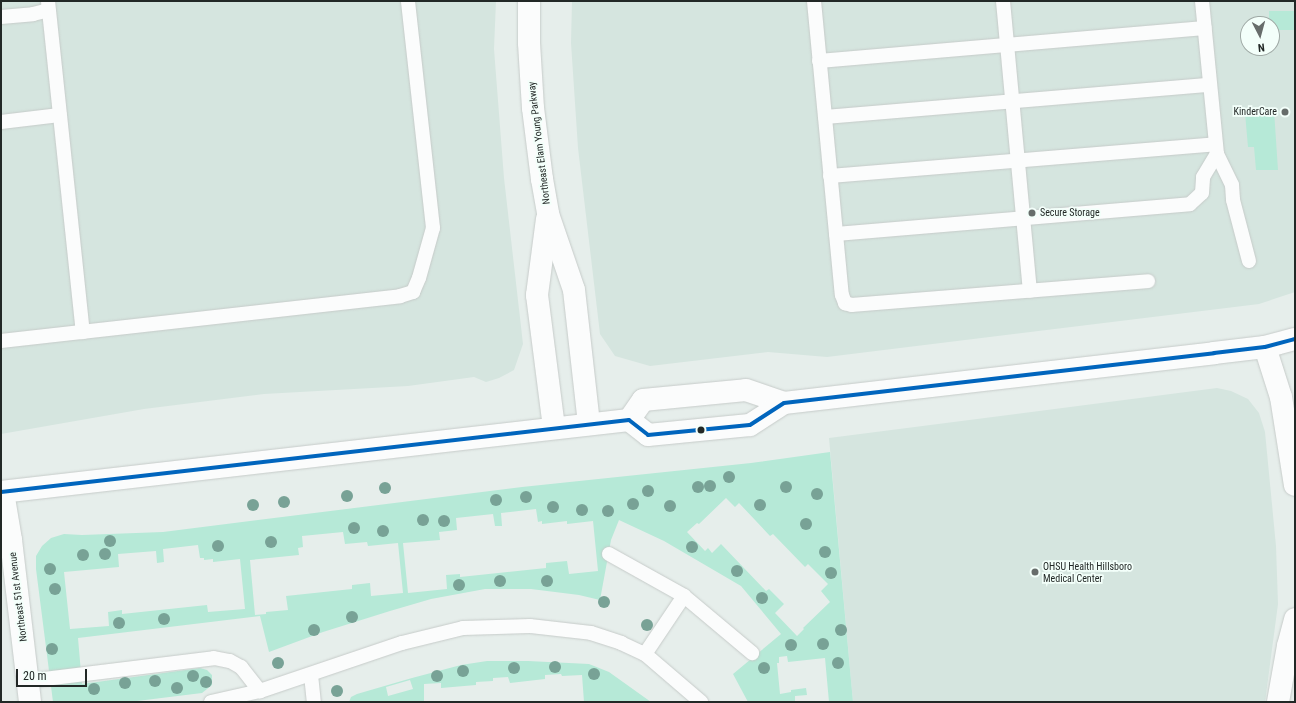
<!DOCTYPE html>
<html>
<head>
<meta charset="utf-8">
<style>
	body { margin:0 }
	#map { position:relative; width:1296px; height:703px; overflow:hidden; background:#e6eeeb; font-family:"Roboto Condensed",sans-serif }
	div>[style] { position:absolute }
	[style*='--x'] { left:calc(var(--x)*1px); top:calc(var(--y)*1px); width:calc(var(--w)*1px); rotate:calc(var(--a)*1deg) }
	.built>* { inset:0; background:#d5e5df }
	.green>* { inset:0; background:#b6e9d7; transform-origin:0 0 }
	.roads { filter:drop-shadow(0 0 1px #c6cbc9) drop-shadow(0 0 1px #c6cbc9) }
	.service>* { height:14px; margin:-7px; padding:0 7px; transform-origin:7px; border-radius:7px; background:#fbfcfc }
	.minor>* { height:22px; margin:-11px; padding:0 11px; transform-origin:11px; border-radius:11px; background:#fbfcfc }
	.tertiary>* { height:22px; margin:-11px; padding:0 11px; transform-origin:11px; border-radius:11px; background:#fbfcfc }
	.trunk>* { height:22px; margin:-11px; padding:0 11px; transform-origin:11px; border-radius:11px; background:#fbfcfc }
	.bus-1>* { height:4px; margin:-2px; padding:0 2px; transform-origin:2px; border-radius:2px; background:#0065bd }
	.trees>* { width:12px; height:12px; margin:-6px; border-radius:50%; background:#78a296 }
	.dots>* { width:11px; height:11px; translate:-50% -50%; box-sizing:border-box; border:2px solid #f3fffa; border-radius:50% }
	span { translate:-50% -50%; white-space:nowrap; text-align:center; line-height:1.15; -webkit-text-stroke:3.5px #f3fffa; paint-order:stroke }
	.poi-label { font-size:10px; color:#222826 }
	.right { translate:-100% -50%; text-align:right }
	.left { translate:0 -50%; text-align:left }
	.street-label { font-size:10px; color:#222826 }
	.frame { position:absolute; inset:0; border:2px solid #222826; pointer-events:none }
	.north { position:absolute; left:1240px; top:16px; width:40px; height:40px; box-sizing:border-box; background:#f3fffa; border:1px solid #9fa9a5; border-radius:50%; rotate:174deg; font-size:11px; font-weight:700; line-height:16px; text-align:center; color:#222826 }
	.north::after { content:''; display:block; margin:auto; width:14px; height:18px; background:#676d6b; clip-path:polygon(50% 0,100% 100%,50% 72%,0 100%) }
	.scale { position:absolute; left:16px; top:669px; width:71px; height:18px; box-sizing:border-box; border:2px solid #222826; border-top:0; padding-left:5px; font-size:12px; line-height:14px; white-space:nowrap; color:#222826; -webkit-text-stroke:3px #f3fffa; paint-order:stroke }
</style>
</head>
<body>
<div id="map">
	<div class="built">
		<div style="clip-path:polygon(1px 1px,496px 1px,494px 49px,504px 178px,523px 344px,514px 370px,499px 378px,486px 382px,474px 377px,408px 386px,264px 394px,144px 409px,1px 434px)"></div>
		<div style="clip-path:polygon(evenodd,572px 1px,1295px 1px,1295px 292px,1259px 304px,827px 357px,768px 352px,650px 366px,615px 356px,600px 334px,578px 148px,571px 43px,572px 1px,1248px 24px,1272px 24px,1272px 48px,1248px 48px,1248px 24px)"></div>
		<div style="clip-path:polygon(1217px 388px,1231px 391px,1248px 399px,1259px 413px,1265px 432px,1276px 546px,1278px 604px,1265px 702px,853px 702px,829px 438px)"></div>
	</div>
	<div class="green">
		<div style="left:1295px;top:11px;width:19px;height:26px;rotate:90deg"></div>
		<div style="clip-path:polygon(1274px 110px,1278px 170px,1256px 170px,1254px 147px,1248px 147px,1245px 113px)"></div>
		<div style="clip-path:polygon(evenodd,830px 452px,853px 702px,829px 702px,825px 658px,788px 662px,787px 656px,779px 657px,779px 663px,777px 663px,780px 694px,791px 692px,791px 690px,806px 688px,807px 695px,795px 696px,795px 702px,748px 702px,733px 674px,781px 634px,741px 586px,664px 541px,619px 520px,611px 540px,600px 600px,579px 595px,531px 589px,485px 589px,431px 599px,390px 611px,323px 632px,269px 652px,260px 616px,78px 638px,82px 684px,200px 668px,207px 670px,212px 675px,212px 685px,202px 693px,129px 702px,53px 702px,36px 569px,36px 556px,42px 546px,51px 538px,64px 534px,82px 535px,163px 532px,522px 487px,751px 463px,830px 452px,726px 498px,735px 507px,739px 503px,770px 536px,773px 534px,805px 567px,808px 564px,828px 584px,821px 591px,830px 602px,803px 628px,804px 629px,797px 636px,775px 613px,784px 604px,769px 589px,766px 591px,721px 544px,712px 553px,708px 548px,705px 551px,687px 532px,697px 523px,699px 524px,726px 498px,830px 452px,536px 509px,538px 522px,542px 521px,542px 524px,567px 521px,567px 524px,593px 521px,598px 571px,569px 574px,567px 561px,546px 563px,546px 568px,460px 577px,460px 574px,446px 575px,447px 589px,408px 593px,403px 543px,440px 540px,439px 532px,457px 530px,456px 518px,493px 514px,495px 526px,502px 526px,501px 513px,536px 509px,830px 452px,343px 532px,345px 544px,367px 542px,368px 546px,398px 543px,403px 593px,371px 596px,370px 583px,352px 585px,352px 589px,286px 596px,288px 610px,266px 612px,266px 614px,255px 615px,250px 560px,299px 555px,298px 548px,303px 547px,302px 536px,343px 532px,830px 452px,198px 545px,200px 558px,204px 558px,204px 560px,213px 559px,213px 562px,240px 559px,245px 609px,208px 612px,207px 605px,122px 614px,122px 610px,108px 612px,109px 626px,70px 629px,64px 572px,119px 567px,118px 554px,156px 551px,157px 563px,164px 562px,163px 549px,198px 545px)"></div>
		<div style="clip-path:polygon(evenodd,487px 661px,528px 661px,589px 664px,609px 672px,651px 702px,584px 702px,582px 675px,562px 676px,561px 674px,545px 675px,545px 679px,510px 683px,508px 677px,493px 678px,493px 681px,476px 682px,476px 685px,441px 688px,441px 683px,424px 684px,424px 702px,349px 702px,351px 697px,357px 694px,412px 678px,461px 665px,487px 661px,410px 680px,413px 689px,388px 696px,386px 687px,410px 680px)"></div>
	</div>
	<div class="roads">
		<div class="service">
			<div style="--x:48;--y:1;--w:333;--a:84"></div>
			<div style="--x:814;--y:1;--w:295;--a:84.6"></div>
			<div style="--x:842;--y:295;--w:9;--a:69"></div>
			<div style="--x:845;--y:303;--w:7;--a:16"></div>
			<div style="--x:852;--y:305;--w:297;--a:-4.6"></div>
			<div style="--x:1003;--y:1;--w:291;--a:84.7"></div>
			<div style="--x:1202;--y:1;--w:154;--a:84.4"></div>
			<div style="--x:1217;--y:154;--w:34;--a:64"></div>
			<div style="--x:1232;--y:185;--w:15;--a:86"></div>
			<div style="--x:1233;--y:200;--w:63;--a:75.3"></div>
			<div style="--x:1;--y:17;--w:32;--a:-5"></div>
			<div style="--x:33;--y:14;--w:16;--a:-14"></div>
			<div style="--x:819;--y:61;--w:387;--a:-4.9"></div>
			<div style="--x:825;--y:117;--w:386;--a:-4.8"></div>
			<div style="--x:1;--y:122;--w:59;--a:-6.8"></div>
			<div style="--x:830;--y:176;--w:387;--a:-4.7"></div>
			<div style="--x:836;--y:234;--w:355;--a:-4.8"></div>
			<div style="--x:1190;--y:204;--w:16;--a:-43"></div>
			<div style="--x:1202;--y:193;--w:16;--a:-86"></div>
			<div style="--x:1203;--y:177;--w:27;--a:-59"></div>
			<div style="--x:1;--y:341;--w:402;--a:-6.4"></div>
			<div style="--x:400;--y:296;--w:14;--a:-17"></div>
			<div style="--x:413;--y:292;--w:15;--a:-67"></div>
			<div style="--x:419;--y:278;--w:52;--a:-74.4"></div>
			<div style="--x:433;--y:228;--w:228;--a:-96.3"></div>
			<div style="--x:609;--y:554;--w:86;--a:29.2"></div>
			<div style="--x:684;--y:596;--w:89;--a:40"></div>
			<div style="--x:645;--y:654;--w:70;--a:-56.1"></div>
			<div style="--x:311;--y:675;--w:27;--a:84"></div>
			<div style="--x:28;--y:681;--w:187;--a:-7"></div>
			<div style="--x:214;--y:658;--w:16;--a:11"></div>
			<div style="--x:230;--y:661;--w:13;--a:29"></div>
			<div style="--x:241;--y:667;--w:31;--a:52"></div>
			<div style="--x:211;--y:702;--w:50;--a:-12.7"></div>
			<div style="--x:260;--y:691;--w:150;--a:-18.7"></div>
			<div style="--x:402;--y:643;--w:63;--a:-13.8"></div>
			<div style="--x:463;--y:628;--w:67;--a:-1.7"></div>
			<div style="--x:530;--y:626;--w:61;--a:6.5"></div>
			<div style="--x:591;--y:633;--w:32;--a:18"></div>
			<div style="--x:621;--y:643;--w:26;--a:25"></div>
			<div style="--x:645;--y:654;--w:74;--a:40.6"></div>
		</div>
		<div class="minor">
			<div style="--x:3;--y:492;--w:49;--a:80.5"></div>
			<div style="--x:11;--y:540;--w:163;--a:83.3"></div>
		</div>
		<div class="tertiary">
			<div style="--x:529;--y:1;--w:42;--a:90"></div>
			<div style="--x:529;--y:43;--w:65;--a:86.5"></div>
			<div style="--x:533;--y:108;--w:72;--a:82.8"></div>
			<div style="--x:542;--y:179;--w:36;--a:80"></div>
			<div style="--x:548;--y:214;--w:80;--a:71.1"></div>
			<div style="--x:574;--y:290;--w:135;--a:83.6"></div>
			<div style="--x:547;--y:219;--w:77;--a:97.5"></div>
			<div style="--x:537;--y:295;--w:134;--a:82.7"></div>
			<div style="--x:1265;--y:347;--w:52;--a:72.3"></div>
			<div style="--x:1281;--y:397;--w:89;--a:81"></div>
			<div style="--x:1278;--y:702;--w:57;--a:-79.9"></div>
			<div style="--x:1288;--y:646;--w:28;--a:-75"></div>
		</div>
		<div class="trunk">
			<div style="--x:629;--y:420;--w:24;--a:-55"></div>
			<div style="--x:643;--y:400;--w:103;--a:-5.5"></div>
			<div style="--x:746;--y:390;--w:40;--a:18.9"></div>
			<div style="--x:1;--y:492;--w:632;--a:-6.54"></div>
			<div style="--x:629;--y:420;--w:24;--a:38"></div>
			<div style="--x:648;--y:435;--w:102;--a:-5.6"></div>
			<div style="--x:750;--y:425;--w:40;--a:-32.9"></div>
			<div style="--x:784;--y:403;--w:433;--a:-6.6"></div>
			<div style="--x:1214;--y:353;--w:51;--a:-6.7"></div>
			<div style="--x:1265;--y:347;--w:31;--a:-15"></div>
		</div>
	</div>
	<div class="bus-1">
		<div style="--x:1;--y:492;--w:632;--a:-6.54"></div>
		<div style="--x:629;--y:420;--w:24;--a:38"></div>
		<div style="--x:648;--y:435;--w:102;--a:-5.6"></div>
		<div style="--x:750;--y:425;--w:40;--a:-32.9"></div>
		<div style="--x:784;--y:403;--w:433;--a:-6.6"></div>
		<div style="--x:1214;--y:353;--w:51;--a:-6.7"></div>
		<div style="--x:1265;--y:347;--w:31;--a:-15"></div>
	</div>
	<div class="trees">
		<div style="left:729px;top:477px"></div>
		<div style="left:710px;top:486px"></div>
		<div style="left:698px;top:487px"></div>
		<div style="left:786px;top:487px"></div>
		<div style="left:385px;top:488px"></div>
		<div style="left:648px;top:491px"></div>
		<div style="left:817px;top:494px"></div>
		<div style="left:347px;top:496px"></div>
		<div style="left:526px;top:497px"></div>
		<div style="left:496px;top:500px"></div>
		<div style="left:284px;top:502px"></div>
		<div style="left:633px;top:504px"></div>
		<div style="left:253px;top:505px"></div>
		<div style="left:760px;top:505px"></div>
		<div style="left:670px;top:506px"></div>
		<div style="left:553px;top:507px"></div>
		<div style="left:582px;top:510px"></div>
		<div style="left:608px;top:511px"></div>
		<div style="left:423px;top:520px"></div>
		<div style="left:444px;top:521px"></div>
		<div style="left:806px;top:524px"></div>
		<div style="left:354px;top:528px"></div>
		<div style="left:383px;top:531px"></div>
		<div style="left:110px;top:541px"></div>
		<div style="left:271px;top:542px"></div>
		<div style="left:218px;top:546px"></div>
		<div style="left:692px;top:547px"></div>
		<div style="left:825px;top:552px"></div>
		<div style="left:105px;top:554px"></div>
		<div style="left:83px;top:555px"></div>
		<div style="left:50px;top:569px"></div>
		<div style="left:737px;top:571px"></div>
		<div style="left:831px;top:573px"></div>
		<div style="left:500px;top:581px"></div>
		<div style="left:547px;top:581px"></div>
		<div style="left:459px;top:585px"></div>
		<div style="left:55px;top:589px"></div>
		<div style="left:762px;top:598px"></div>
		<div style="left:604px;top:602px"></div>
		<div style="left:352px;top:617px"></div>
		<div style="left:164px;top:619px"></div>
		<div style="left:119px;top:623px"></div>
		<div style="left:647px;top:625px"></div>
		<div style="left:314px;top:630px"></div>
		<div style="left:841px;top:630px"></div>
		<div style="left:823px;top:644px"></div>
		<div style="left:791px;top:645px"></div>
		<div style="left:52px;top:649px"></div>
		<div style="left:278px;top:663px"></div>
		<div style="left:838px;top:663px"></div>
		<div style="left:555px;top:667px"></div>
		<div style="left:514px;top:668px"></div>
		<div style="left:764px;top:668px"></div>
		<div style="left:463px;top:671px"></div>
		<div style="left:594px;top:674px"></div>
		<div style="left:193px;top:676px"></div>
		<div style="left:437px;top:676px"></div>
		<div style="left:155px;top:681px"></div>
		<div style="left:206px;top:682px"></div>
		<div style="left:125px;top:683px"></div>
		<div style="left:177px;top:688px"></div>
		<div style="left:94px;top:689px"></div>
		<div style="left:337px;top:691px"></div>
	</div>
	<div class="dots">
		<div style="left:1285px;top:112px;background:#676d6b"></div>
		<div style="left:1032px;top:213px;background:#676d6b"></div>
		<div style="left:701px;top:430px;background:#222826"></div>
		<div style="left:1035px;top:572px;background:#676d6b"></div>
	</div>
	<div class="poi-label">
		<span class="right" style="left:1277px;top:112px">KinderCare</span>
		<span class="left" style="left:1040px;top:213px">Secure Storage</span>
		<span class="left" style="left:1043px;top:572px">OHSU Health Hillsboro<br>Medical Center</span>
	</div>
	<div class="street-label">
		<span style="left:539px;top:143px;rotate:-97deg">Northeast Elam Young Parkway</span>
		<span style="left:18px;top:597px;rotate:-97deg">Northeast 51st Avenue</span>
	</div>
	<div class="frame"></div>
	<div class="north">N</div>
	<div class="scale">20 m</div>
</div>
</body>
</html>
